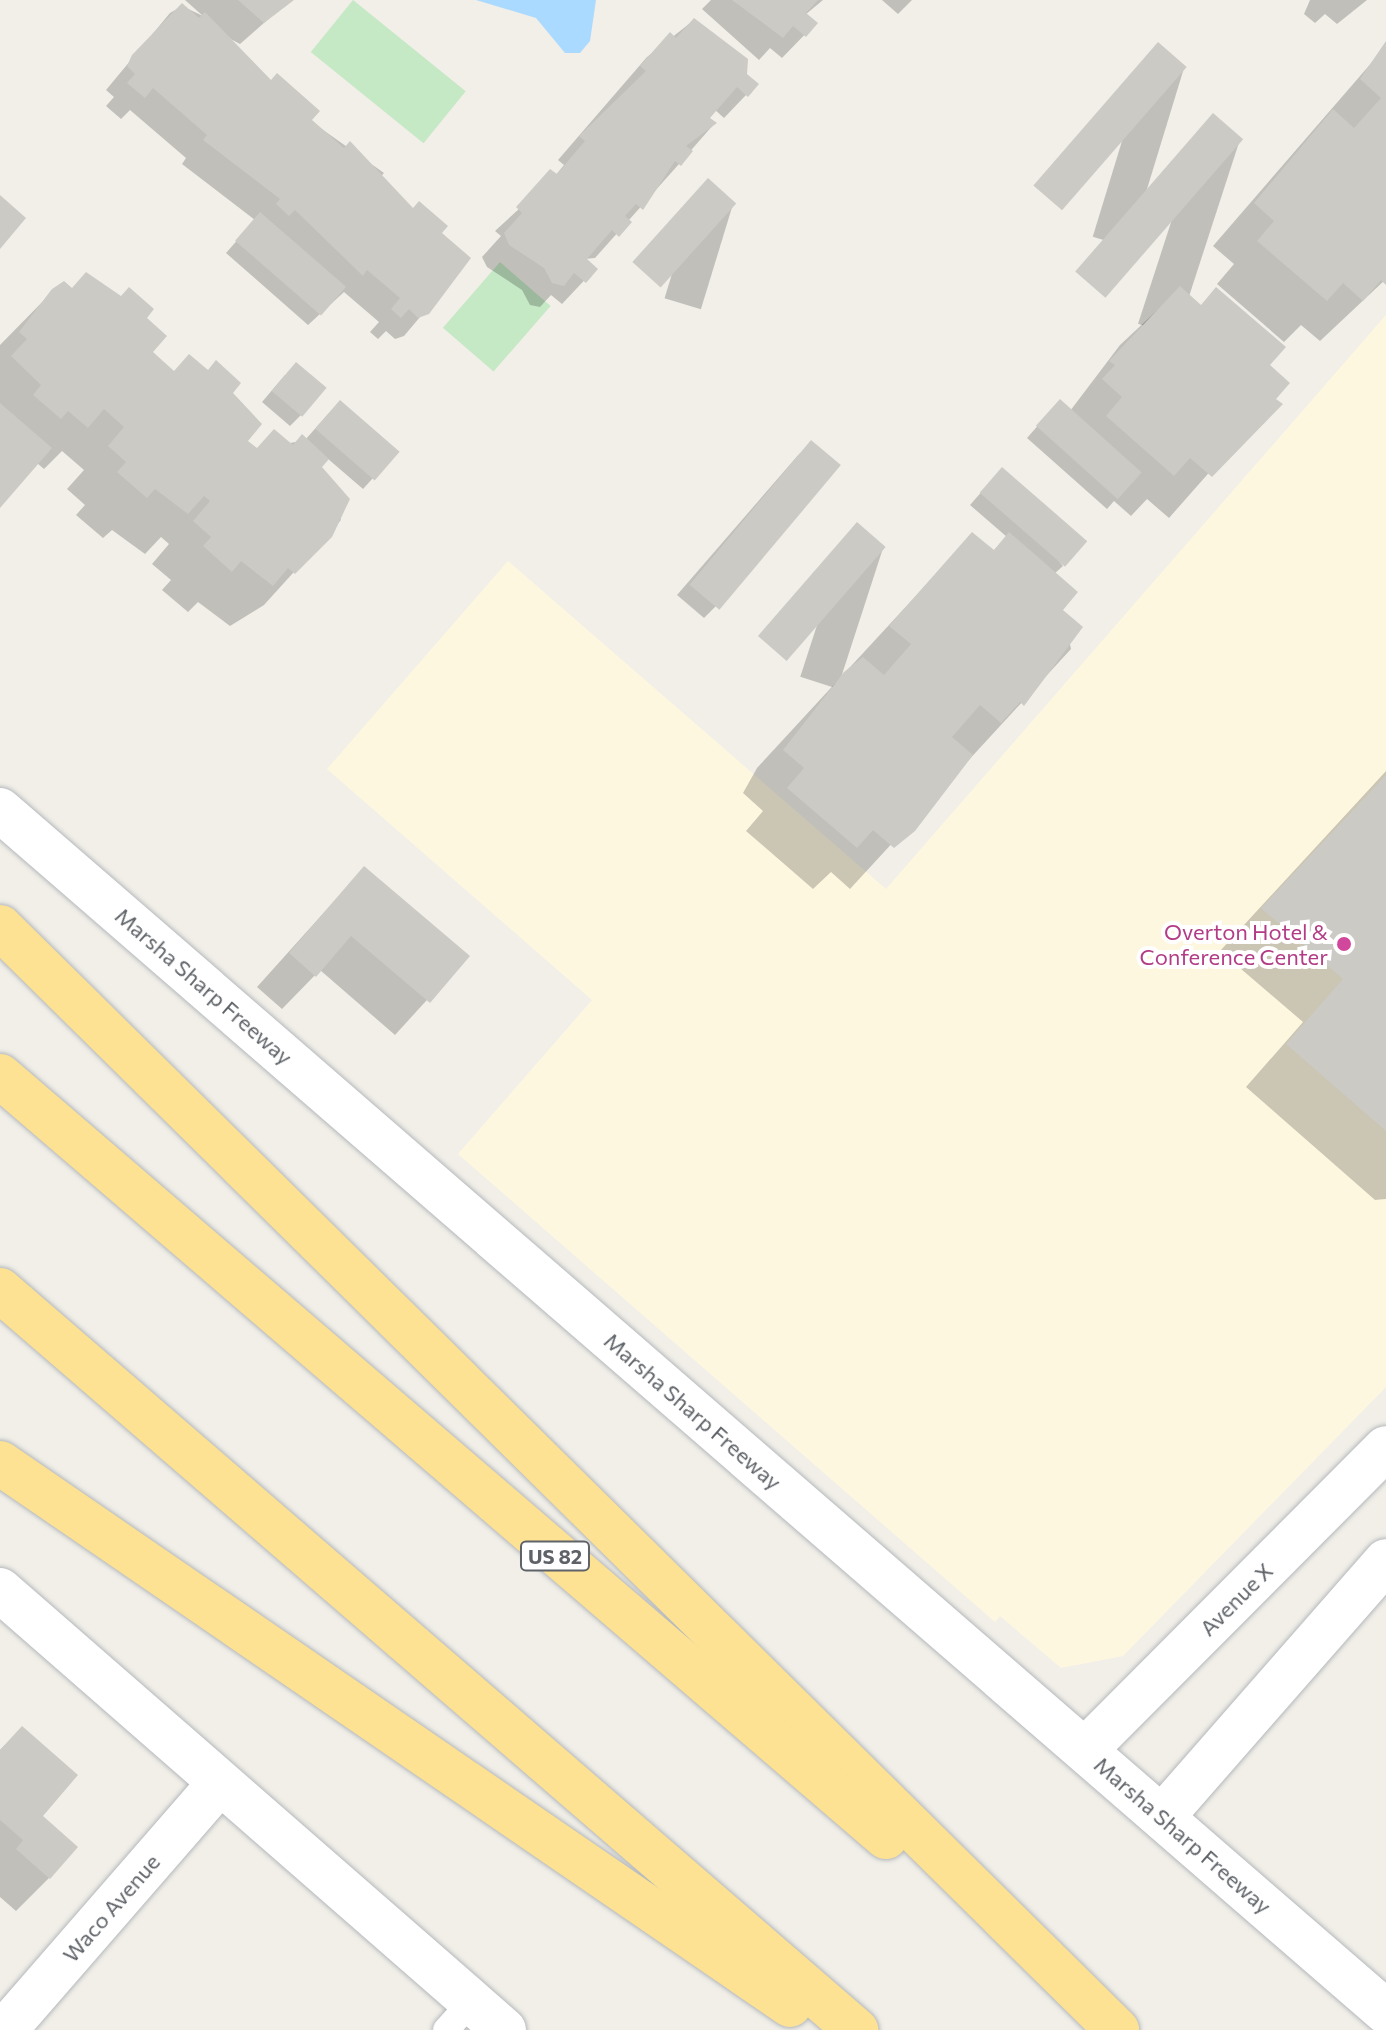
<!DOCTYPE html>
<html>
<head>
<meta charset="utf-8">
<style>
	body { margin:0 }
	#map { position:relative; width:1386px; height:2030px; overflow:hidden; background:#f1efe8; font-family:Commissioner,sans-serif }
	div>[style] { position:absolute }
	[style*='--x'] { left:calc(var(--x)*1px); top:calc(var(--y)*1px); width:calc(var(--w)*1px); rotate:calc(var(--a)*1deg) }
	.commercial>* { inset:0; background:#fef7e0 }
	.green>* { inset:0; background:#c5e8c5; transform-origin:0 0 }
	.water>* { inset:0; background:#aadaff }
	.shadow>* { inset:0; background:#0003; transform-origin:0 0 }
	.building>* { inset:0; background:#cccac5; transform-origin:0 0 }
	.roads { filter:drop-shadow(0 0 2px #b5b8bc) drop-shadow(0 0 2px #b5b8bc) }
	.lane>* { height:26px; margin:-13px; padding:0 13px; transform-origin:13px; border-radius:13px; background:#fff }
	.street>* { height:44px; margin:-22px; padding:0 22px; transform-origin:22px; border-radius:22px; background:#fff }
	.secondary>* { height:44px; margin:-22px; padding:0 22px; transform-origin:22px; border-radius:22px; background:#fff }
	.highway>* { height:44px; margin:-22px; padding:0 22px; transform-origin:22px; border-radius:22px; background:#fde293 }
	.dots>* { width:22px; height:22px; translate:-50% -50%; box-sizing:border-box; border:4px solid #fff; border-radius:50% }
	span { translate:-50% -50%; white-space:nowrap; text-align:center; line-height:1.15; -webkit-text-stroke:8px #fff; paint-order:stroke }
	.shield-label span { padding:2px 6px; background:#fff; border:2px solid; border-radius:6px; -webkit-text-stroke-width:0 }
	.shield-label { font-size:20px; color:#5f6368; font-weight:700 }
	.hotel-label { font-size:22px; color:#b23c85 }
	.right { translate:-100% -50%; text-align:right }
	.street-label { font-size:22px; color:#5f6368 }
</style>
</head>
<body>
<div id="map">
	<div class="commercial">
		<div style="clip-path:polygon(1386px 315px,1386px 1387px,1123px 1656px,1061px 1668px,1000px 1616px,995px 1622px,458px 1154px,592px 1000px,327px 769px,508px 561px,886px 889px)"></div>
	</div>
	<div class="green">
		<div style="left:353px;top:0;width:145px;height:67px;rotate:39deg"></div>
		<div style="left:500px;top:262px;width:67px;height:87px;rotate:41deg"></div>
	</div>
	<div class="water">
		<div style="clip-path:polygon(476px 0,596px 0,590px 41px,580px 53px,565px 53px,536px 18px)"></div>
	</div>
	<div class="shadow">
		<div style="clip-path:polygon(185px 0,290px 0,240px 44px,225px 36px,309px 120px,384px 173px,378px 180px,469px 259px,404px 336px,395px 339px,386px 331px,378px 339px,370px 332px,379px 322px,344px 292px,308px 325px,226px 253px,255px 220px,182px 164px,186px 158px,130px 110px,121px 119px,106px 106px,114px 97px,106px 90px,170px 13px,182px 6px,203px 16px)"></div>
		<div style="clip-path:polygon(711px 0,823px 0,805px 15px,815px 24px,782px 58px,770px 48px,759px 60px,702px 9px)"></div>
		<div style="clip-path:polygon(882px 0,912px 0,898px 14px)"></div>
		<div style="clip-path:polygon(1310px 0,1367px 0,1337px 24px,1325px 14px,1315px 23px,1304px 14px)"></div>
		<div style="clip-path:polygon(694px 20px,746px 95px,724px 118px,714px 109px,707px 118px,714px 124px,679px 164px,595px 258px,584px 259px,595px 269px,562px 304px,551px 295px,540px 307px,530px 305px,522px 290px,487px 267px,482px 257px,501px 236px,495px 231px,555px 176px,564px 165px,558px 160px,647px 57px)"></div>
		<div style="clip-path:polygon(1386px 46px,1386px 279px,1320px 341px,1301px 325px,1284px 342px,1217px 284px,1234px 264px,1213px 246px)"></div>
		<div style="left:1148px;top:56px;width:38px;height:189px;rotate:17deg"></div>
		<div style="left:1202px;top:127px;width:40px;height:207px;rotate:18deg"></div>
		<div style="left:697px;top:192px;width:38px;height:111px;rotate:17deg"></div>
		<div style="clip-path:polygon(1180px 289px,1267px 365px,1274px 399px,1169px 518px,1147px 499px,1131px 516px,1114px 501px,1107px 509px,1027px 438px,1049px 413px,1070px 411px,1120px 345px)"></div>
		<div style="clip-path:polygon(71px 290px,144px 318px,150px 352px,173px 373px,230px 393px,245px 441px,256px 450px,305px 440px,329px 413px,373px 478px,363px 489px,327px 458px,319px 467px,341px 520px,264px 605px,230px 626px,198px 602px,188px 612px,162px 590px,171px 580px,152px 564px,169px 544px,161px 537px,145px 554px,112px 530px,103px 538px,76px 515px,85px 505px,67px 489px,84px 470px,62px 451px,44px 469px,37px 463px,0 505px,0 345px,53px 291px)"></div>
		<div style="clip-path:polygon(285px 375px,301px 415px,290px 426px,262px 402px)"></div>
		<div style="clip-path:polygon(800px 453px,715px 607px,704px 618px,677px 595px)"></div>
		<div style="clip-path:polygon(991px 481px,1063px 566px,1054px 574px,1071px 649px,850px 889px,831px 872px,813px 889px,746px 831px,763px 811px,743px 793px,757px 768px,973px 534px,992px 552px,1007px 537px,970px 505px)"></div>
		<div style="left:846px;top:536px;width:39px;height:148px;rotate:18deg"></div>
		<div style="clip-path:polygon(1386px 771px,1386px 1199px,1375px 1200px,1246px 1087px,1303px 1022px,1220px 951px)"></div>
		<div style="clip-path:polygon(364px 868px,467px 956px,395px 1035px,320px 970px,282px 1009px,257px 987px)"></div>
		<div style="clip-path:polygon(22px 1728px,49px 1878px,16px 1911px,0 1897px,0 1750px)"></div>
	</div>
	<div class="building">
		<div style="clip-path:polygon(238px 0,294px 0,264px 23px)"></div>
		<div style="clip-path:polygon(732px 0,818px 0,806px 13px,818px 23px,806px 37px,793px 26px,783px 38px)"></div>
		<div style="clip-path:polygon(182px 3px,199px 18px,205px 12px,271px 80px,277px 73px,320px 111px,312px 120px,344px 148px,350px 141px,413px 208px,419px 201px,448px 226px,442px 233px,471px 258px,429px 314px,418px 318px,409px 309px,401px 318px,391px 309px,400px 298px,367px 270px,363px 276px,295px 210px,289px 216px,276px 204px,280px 199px,203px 140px,207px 135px,153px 88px,145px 98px,127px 83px,135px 74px,127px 66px,132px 55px)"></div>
		<div style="clip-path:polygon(694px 18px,748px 59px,747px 74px,759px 84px,748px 97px,737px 87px,710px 118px,717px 123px,686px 146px,693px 151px,681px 166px,675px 161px,643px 210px,636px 204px,625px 216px,632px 222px,619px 237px,612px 230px,587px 259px,598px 269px,586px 283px,574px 273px,564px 286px,552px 283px,544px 268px,509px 245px,504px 233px,522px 213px,516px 207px,550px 169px,557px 174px,585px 141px,579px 136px,646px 71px,640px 66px,670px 32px,676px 38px)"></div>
		<div style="clip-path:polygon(1386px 41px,1386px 285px,1381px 280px,1363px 301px,1343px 283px,1327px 301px,1257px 241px,1274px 221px,1254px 203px,1333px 109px,1354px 128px,1381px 98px,1360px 79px)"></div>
		<div style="left:1158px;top:42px;width:38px;height:190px;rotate:41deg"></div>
		<div style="left:1213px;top:113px;width:40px;height:210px;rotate:41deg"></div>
		<div style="left:708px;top:178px;width:38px;height:113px;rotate:42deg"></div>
		<div style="clip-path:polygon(0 195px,26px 218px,0 249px)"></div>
		<div style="left:260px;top:212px;width:114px;height:38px;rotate:41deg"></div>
		<div style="clip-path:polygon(86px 272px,121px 296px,129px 287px,154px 309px,147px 318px,167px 336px,153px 352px,174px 371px,189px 354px,208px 370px,216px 360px,241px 383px,233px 393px,262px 424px,248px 441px,257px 448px,274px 429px,293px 445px,302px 434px,329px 459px,322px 467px,350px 499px,332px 537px,295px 574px,288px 568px,273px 586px,241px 561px,232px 572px,203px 546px,211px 537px,193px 521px,210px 501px,204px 496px,188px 514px,155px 489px,147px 498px,117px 472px,126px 462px,108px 446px,124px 427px,104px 409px,88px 428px,68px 411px,61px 419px,33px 395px,41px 385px,11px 356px,27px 339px,19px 332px,52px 289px,64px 281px,72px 288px)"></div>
		<div style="clip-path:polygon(1180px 286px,1201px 305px,1216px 287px,1286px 347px,1270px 365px,1290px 383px,1276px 399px,1283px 404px,1212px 477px,1190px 458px,1174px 476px,1106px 416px,1122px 397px,1102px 379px,1115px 365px,1109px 361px)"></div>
		<div style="left:296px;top:362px;width:40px;height:38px;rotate:40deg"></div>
		<div style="left:1060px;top:399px;width:110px;height:36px;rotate:42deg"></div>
		<div style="left:340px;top:400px;width:79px;height:38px;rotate:41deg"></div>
		<div style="clip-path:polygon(0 403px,52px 448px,0 508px)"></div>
		<div style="left:811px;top:440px;width:39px;height:189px;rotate:40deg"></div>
		<div style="left:1002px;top:467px;width:113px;height:34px;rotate:41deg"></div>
		<div style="left:857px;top:522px;width:38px;height:151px;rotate:41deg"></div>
		<div style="clip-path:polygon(972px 532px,994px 550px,1009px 532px,1078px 592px,1063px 610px,1083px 627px,1024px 706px,1020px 702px,1001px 723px,980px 705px,952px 737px,973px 755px,915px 831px,894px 848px,873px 830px,857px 848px,787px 788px,804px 768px,783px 750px,844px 672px,863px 657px,884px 675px,911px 644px,889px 626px)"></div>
		<div style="clip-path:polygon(1386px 775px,1386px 1131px,1286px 1044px,1343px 979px,1261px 908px)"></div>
		<div style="clip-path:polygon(364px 866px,470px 956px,430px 1003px,351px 936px,316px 977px,289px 953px)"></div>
		<div style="clip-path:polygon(22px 1726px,78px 1775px,43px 1816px,78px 1847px,50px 1879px,16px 1849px,23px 1840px,0 1820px,0 1750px)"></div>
	</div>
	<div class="roads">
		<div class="lane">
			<div style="--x:446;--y:2030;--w:38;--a:-48"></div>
		</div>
		<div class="street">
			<div style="--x:5;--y:2030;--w:323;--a:-49"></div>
		</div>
		<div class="secondary">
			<div style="--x:0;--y:810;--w:1835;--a:40.93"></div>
			<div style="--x:0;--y:1590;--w:669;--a:41.12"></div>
			<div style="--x:1085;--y:1750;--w:426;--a:-45.1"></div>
			<div style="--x:1162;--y:1817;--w:340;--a:-48.8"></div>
		</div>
		<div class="highway">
			<div style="--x:0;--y:927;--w:1570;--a:44.64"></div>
			<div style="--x:0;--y:1076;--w:1168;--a:40.66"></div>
			<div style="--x:0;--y:1290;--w:1132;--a:40.84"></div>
			<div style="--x:0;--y:1463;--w:958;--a:34.45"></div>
		</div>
	</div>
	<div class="dots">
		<div style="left:1344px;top:944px;background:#d1479c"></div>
	</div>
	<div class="shield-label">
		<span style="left:555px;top:1556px">US 82</span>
	</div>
	<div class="hotel-label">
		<span class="right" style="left:1328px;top:944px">Overton Hotel &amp;<br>Conference Center</span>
	</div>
	<div class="street-label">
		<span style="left:204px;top:986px;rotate:41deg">Marsha Sharp Freeway</span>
		<span style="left:693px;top:1411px;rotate:41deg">Marsha Sharp Freeway</span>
		<span style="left:1236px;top:1599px;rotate:-45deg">Avenue X</span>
		<span style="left:1183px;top:1835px;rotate:41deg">Marsha Sharp Freeway</span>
		<span style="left:111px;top:1908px;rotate:-49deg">Waco Avenue</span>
	</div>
</div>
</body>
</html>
